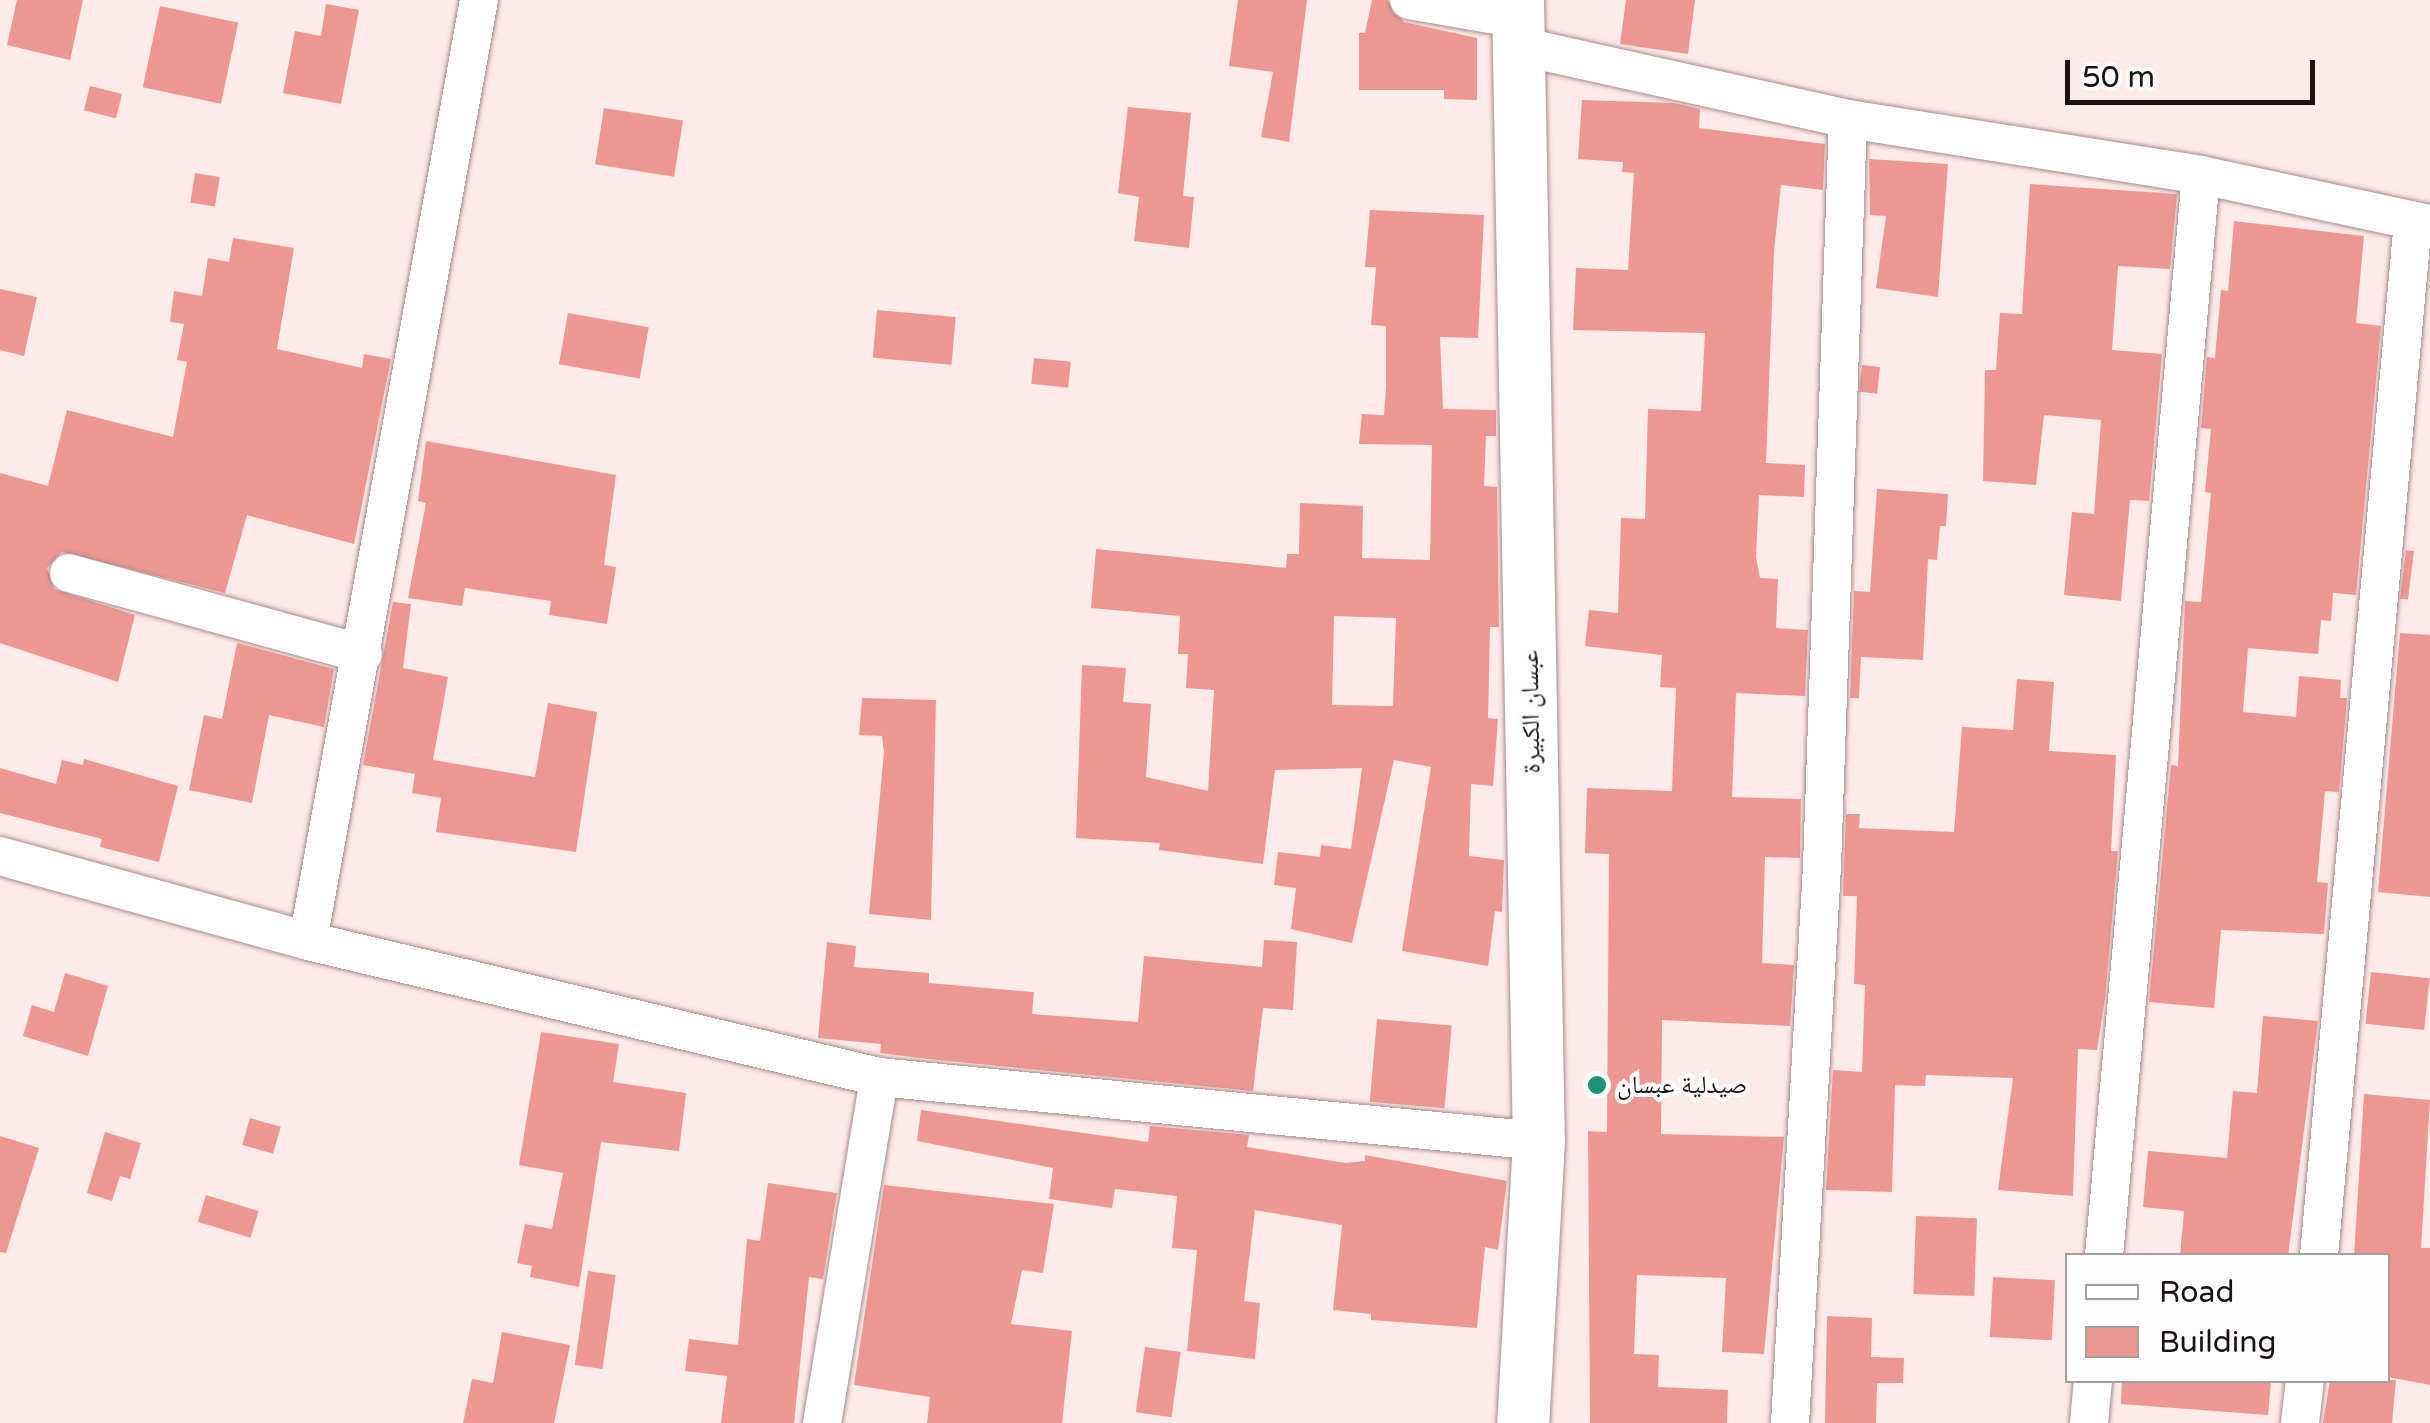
<!DOCTYPE html>
<html>
<head>
<meta charset="utf-8">
<style>
	body { margin:0 }
	#map { position:relative; width:2430px; height:1423px; overflow:hidden; background:#feeae9; font-family:"Varela Round","Noto Naskh Arabic",sans-serif }
	div>[style] { position:absolute }
	[style*='--x'] { left:calc(var(--x)*1px); top:calc(var(--y)*1px); width:calc(var(--w)*1px); rotate:calc(var(--a)*1deg) }
	.building>* { inset:0; background:#ed9793; transform-origin:0 0 }
	.roads { filter:drop-shadow(0 0 2px #a88a88) drop-shadow(0 0 2px #a88a88) }
	.minor>* { height:38px; margin:-19px; padding:0 19px; transform-origin:19px; border-radius:19px; background:#fff }
	.secondary>* { height:52px; margin:-26px; padding:0 26px; transform-origin:26px; border-radius:26px; background:#fff }
	.dots>* { width:28px; height:28px; translate:-50% -50%; box-sizing:border-box; border:5px solid #fdfdfd; border-radius:50% }
	span { translate:-50% -50%; white-space:nowrap; text-align:center; line-height:1.15; -webkit-text-stroke:8px #fdfdfd; paint-order:stroke }
	.street-label { font-size:25px; color:#1b1110 }
	.poi-label { font-size:25px; color:#1b1110 }
	.left { translate:0 -50%; text-align:left }
	.legend { position:absolute; left:2065px; top:1253px; width:325px; height:130px; box-sizing:border-box; background:#fdfdfd; border:2px solid #a39f9e; margin:0; padding:12px 18px; list-style:none; font-size:30px; color:#1b1110 }
	.legend li { display:flex; align-items:center; gap:20px; height:50px }
	.legend b { width:50px; border:2px solid #a39f9e }
	.scale { position:absolute; left:2065px; top:60px; width:250px; height:45px; box-sizing:border-box; border:5px solid #1b1110; border-top:0; padding-left:12px; font-size:30px; line-height:35px; white-space:nowrap; color:#1b1110; -webkit-text-stroke:8px #fdfdfd; paint-order:stroke }
</style>
</head>
<body>
<div id="map">
	<div class="building">
		<div style="clip-path:polygon(17px 0,83px 0,70px 60px,7px 45px)"></div>
		<div style="clip-path:polygon(1238px 0,1307px 0,1289px 142px,1261px 137px,1273px 72px,1229px 66px)"></div>
		<div style="clip-path:polygon(1372px 0,1387px 0,1404px 22px,1477px 38px,1477px 100px,1444px 99px,1444px 90px,1359px 90px,1359px 33px,1365px 33px)"></div>
		<div style="clip-path:polygon(1626px 0,1695px 0,1688px 54px,1620px 44px)"></div>
		<div style="clip-path:polygon(326px 4px,359px 10px,341px 104px,283px 93px,295px 31px,321px 36px)"></div>
		<div style="left:160px;top:6px;width:80px;height:83px;rotate:12deg"></div>
		<div style="left:90px;top:86px;width:33px;height:25px;rotate:14deg"></div>
		<div style="clip-path:polygon(1582px 100px,1674px 103px,1700px 109px,1699px 128px,1825px 144px,1823px 190px,1781px 185px,1774px 251px,1766px 463px,1805px 465px,1804px 497px,1759px 495px,1756px 557px,1760px 578px,1778px 579px,1776px 628px,1808px 630px,1805px 696px,1736px 693px,1732px 797px,1801px 799px,1800px 858px,1765px 857px,1762px 963px,1794px 965px,1790px 1026px,1662px 1020px,1661px 1134px,1784px 1137px,1764px 1354px,1722px 1352px,1726px 1278px,1637px 1275px,1634px 1354px,1659px 1355px,1658px 1387px,1728px 1390px,1727px 1423px,1590px 1423px,1588px 1131px,1607px 1132px,1609px 854px,1585px 853px,1587px 788px,1672px 791px,1676px 688px,1660px 687px,1662px 655px,1585px 646px,1589px 610px,1618px 613px,1621px 518px,1645px 519px,1648px 409px,1701px 411px,1705px 333px,1573px 330px,1576px 268px,1628px 270px,1634px 173px,1622px 172px,1623px 162px,1578px 159px)"></div>
		<div style="clip-path:polygon(1128px 107px,1191px 113px,1183px 196px,1194px 197px,1189px 248px,1134px 241px,1139px 197px,1118px 193px)"></div>
		<div style="left:604px;top:108px;width:80px;height:57px;rotate:9deg"></div>
		<div style="clip-path:polygon(1869px 159px,1948px 164px,1938px 297px,1876px 288px,1886px 216px,1870px 215px)"></div>
		<div style="left:195px;top:173px;width:25px;height:30px;rotate:9deg"></div>
		<div style="clip-path:polygon(2030px 184px,2177px 194px,2170px 269px,2118px 266px,2112px 350px,2162px 354px,2149px 501px,2130px 500px,2121px 601px,2064px 595px,2072px 512px,2094px 514px,2101px 420px,2044px 415px,2036px 485px,1983px 481px,1985px 370px,1996px 370px,2000px 313px,2022px 314px)"></div>
		<div style="clip-path:polygon(evenodd,1370px 210px,1484px 215px,1478px 338px,1440px 337px,1443px 409px,1496px 410px,1496px 436px,1486px 436px,1484px 486px,1497px 487px,1499px 627px,1490px 627px,1488px 718px,1498px 719px,1493px 786px,1471px 784px,1469px 856px,1504px 860px,1502px 912px,1495px 911px,1488px 966px,1402px 951px,1431px 767px,1394px 760px,1352px 943px,1291px 929px,1296px 888px,1274px 885px,1278px 852px,1320px 857px,1321px 845px,1351px 849px,1362px 768px,1275px 770px,1263px 864px,1159px 850px,1160px 843px,1076px 838px,1082px 665px,1126px 668px,1123px 702px,1151px 704px,1146px 777px,1208px 791px,1214px 690px,1186px 688px,1188px 654px,1178px 654px,1180px 616px,1091px 608px,1096px 549px,1286px 568px,1287px 554px,1299px 554px,1300px 503px,1363px 506px,1362px 558px,1430px 560px,1432px 445px,1359px 444px,1362px 414px,1384px 415px,1386px 388px,1386px 326px,1371px 325px,1376px 267px,1365px 267px,1370px 210px,1334px 616px,1396px 618px,1393px 706px,1332px 705px,1334px 616px)"></div>
		<div style="clip-path:polygon(2234px 221px,2364px 236px,2356px 323px,2381px 326px,2356px 595px,2333px 593px,2331px 621px,2321px 620px,2318px 654px,2248px 648px,2243px 712px,2296px 717px,2299px 676px,2341px 680px,2340px 698px,2347px 698px,2339px 792px,2325px 791px,2317px 882px,2328px 883px,2324px 934px,2221px 930px,2214px 1008px,2149px 1002px,2171px 765px,2178px 766px,2185px 601px,2201px 602px,2211px 493px,2205px 492px,2211px 429px,2201px 428px,2207px 357px,2215px 358px,2221px 290px,2228px 291px)"></div>
		<div style="clip-path:polygon(233px 238px,294px 248px,277px 349px,362px 368px,364px 354px,391px 359px,354px 544px,247px 515px,225px 593px,62px 552px,47px 568px,54px 589px,135px 615px,118px 682px,0 643px,0 473px,48px 486px,67px 410px,173px 437px,187px 362px,177px 360px,184px 324px,170px 322px,174px 291px,202px 296px,208px 258px,229px 262px)"></div>
		<div style="clip-path:polygon(0 289px,37px 297px,24px 356px,0 350px)"></div>
		<div style="left:877px;top:310px;width:79px;height:48px;rotate:5deg"></div>
		<div style="left:568px;top:313px;width:82px;height:52px;rotate:10deg"></div>
		<div style="left:1034px;top:358px;width:37px;height:26px;rotate:6deg"></div>
		<div style="left:1862px;top:365px;width:18px;height:27px;rotate:6deg"></div>
		<div style="clip-path:polygon(426px 441px,616px 475px,604px 565px,616px 567px,607px 624px,549px 615px,551px 601px,465px 588px,462px 606px,408px 598px,426px 503px,418px 501px)"></div>
		<div style="clip-path:polygon(1877px 489px,1948px 494px,1946px 526px,1940px 526px,1937px 560px,1928px 559px,1923px 660px,1861px 657px,1859px 698px,1850px 698px,1854px 591px,1870px 592px)"></div>
		<div style="left:2406px;top:550px;width:8px;height:49px;rotate:7deg"></div>
		<div style="clip-path:polygon(393px 602px,411px 604px,403px 668px,448px 677px,433px 760px,535px 777px,548px 703px,597px 712px,576px 852px,436px 832px,441px 798px,412px 793px,415px 774px,363px 765px)"></div>
		<div style="clip-path:polygon(2400px 633px,2430px 635px,2430px 897px,2378px 892px)"></div>
		<div style="clip-path:polygon(237px 643px,334px 669px,324px 727px,269px 715px,252px 803px,189px 790px,204px 715px,222px 719px)"></div>
		<div style="clip-path:polygon(2017px 679px,2054px 682px,2049px 751px,2116px 755px,2111px 851px,2118px 851px,2105px 998px,2097px 1050px,2078px 1049px,2073px 1196px,1998px 1190px,2013px 1078px,1926px 1075px,1925px 1086px,1895px 1085px,1892px 1192px,1826px 1190px,1833px 1070px,1862px 1072px,1865px 985px,1854px 984px,1857px 896px,1843px 896px,1846px 814px,1860px 814px,1859px 828px,1954px 832px,1962px 727px,2013px 730px)"></div>
		<div style="clip-path:polygon(862px 698px,936px 700px,931px 920px,869px 914px,884px 752px,882px 736px,859px 735px)"></div>
		<div style="clip-path:polygon(84px 759px,178px 786px,159px 862px,100px 847px,102px 839px,0 813px,0 768px,56px 784px,62px 760px,83px 765px)"></div>
		<div style="clip-path:polygon(1264px 940px,1297px 942px,1293px 1010px,1263px 1008px,1253px 1091px,928px 1059px,880px 1053px,881px 1044px,818px 1038px,827px 942px,856px 946px,854px 967px,929px 973px,929px 983px,1034px 992px,1032px 1014px,1138px 1022px,1144px 956px,1262px 967px)"></div>
		<div style="left:2371px;top:972px;width:59px;height:52px;rotate:6deg"></div>
		<div style="clip-path:polygon(65px 973px,108px 986px,88px 1056px,23px 1036px,32px 1005px,54px 1012px)"></div>
		<div style="clip-path:polygon(2263px 1016px,2318px 1021px,2288px 1256px,2180px 1256px,2184px 1211px,2143px 1207px,2148px 1151px,2227px 1158px,2233px 1091px,2257px 1093px)"></div>
		<div style="left:1377px;top:1019px;width:75px;height:83px;rotate:5deg"></div>
		<div style="clip-path:polygon(541px 1032px,619px 1044px,613px 1082px,686px 1093px,679px 1151px,601px 1142px,579px 1287px,530px 1277px,532px 1266px,517px 1263px,525px 1224px,552px 1229px,563px 1173px,519px 1165px)"></div>
		<div style="clip-path:polygon(2364px 1094px,2430px 1100px,2421px 1248px,2430px 1248px,2430px 1385px,2388px 1377px,2388px 1256px,2354px 1256px)"></div>
		<div style="clip-path:polygon(921px 1110px,1148px 1142px,1150px 1126px,1249px 1135px,1247px 1147px,1346px 1163px,1365px 1161px,1365px 1155px,1507px 1181px,1498px 1250px,1485px 1247px,1477px 1328px,1371px 1320px,1371px 1314px,1333px 1310px,1342px 1225px,1255px 1210px,1244px 1301px,1260px 1303px,1255px 1359px,1187px 1351px,1197px 1250px,1172px 1248px,1177px 1196px,1115px 1189px,1112px 1208px,1049px 1199px,1053px 1168px,917px 1141px)"></div>
		<div style="left:250px;top:1118px;width:32px;height:28px;rotate:16deg"></div>
		<div style="clip-path:polygon(105px 1132px,141px 1143px,130px 1179px,120px 1176px,112px 1201px,87px 1193px)"></div>
		<div style="clip-path:polygon(0 1136px,39px 1148px,6px 1253px,0 1252px)"></div>
		<div style="clip-path:polygon(768px 1183px,837px 1193px,823px 1279px,809px 1277px,794px 1423px,721px 1423px,727px 1376px,685px 1371px,689px 1339px,738px 1345px,747px 1239px,760px 1241px)"></div>
		<div style="clip-path:polygon(884px 1185px,1054px 1204px,1043px 1273px,1022px 1270px,1011px 1324px,1072px 1331px,1062px 1423px,927px 1423px,930px 1397px,854px 1385px)"></div>
		<div style="left:206px;top:1195px;width:55px;height:28px;rotate:17deg"></div>
		<div style="left:1916px;top:1216px;width:61px;height:78px;rotate:2deg"></div>
		<div style="left:588px;top:1271px;width:28px;height:95px;rotate:8deg"></div>
		<div style="left:1993px;top:1277px;width:62px;height:60px;rotate:3deg"></div>
		<div style="clip-path:polygon(1827px 1316px,1872px 1318px,1871px 1357px,1904px 1358px,1903px 1383px,1877px 1383px,1876px 1423px,1825px 1423px)"></div>
		<div style="clip-path:polygon(502px 1332px,570px 1345px,554px 1423px,463px 1423px,472px 1379px,493px 1383px)"></div>
		<div style="left:1145px;top:1347px;width:36px;height:66px;rotate:8deg"></div>
		<div style="clip-path:polygon(2122px 1380px,2271px 1380px,2268px 1415px,2121px 1404px)"></div>
		<div style="clip-path:polygon(2330px 1380px,2396px 1380px,2392px 1423px,2323px 1423px)"></div>
	</div>
	<div class="roads">
		<div class="minor">
			<div style="--x:1409;--y:0;--w:111;--a:9.9"></div>
			<div style="--x:1519;--y:46;--w:337;--a:12.5"></div>
			<div style="--x:1848;--y:119;--w:357;--a:9"></div>
			<div style="--x:2201;--y:175;--w:234;--a:12.1"></div>
			<div style="--x:69;--y:573;--w:305;--a:15.4"></div>
			<div style="--x:0;--y:856;--w:320;--a:15.4"></div>
			<div style="--x:308;--y:941;--w:587;--a:13.4"></div>
			<div style="--x:879;--y:1077;--w:663;--a:5.54"></div>
			<div style="--x:308;--y:941;--w:956;--a:-79.7"></div>
			<div style="--x:2104;--y:1256;--w:1085;--a:-84.87"></div>
			<div style="--x:2319;--y:1256;--w:1039;--a:-84.81"></div>
			<div style="--x:822;--y:1423;--w:351;--a:-80.6"></div>
			<div style="--x:1790;--y:1423;--w:558;--a:-86.71"></div>
			<div style="--x:1822;--y:866;--w:747;--a:-88.01"></div>
			<div style="--x:2089;--y:1423;--w:43;--a:-84.7"></div>
			<div style="--x:2300;--y:1423;--w:43;--a:-83.4"></div>
		</div>
		<div class="secondary">
			<div style="--x:1518;--y:0;--w:1141;--a:88.95"></div>
			<div style="--x:1539;--y:1141;--w:282;--a:93.2"></div>
		</div>
	</div>
	<div class="dots">
		<div style="left:1597px;top:1085px;background:#1d9378"></div>
	</div>
	<div class="street-label">
		<span style="left:1531px;top:712px;rotate:-91deg">عبسان الكبيرة</span>
	</div>
	<div class="poi-label">
		<span class="left" style="left:1617px;top:1085px">صيدلية عبسان</span>
	</div>
	<ul class="legend">
	<li><b style="height:12px;background:#fff"></b>Road</li>
	<li><b style="height:28px;background:#ed9793"></b>Building</li>
	</ul>
	<div class="scale">50 m</div>
</div>
</body>
</html>
